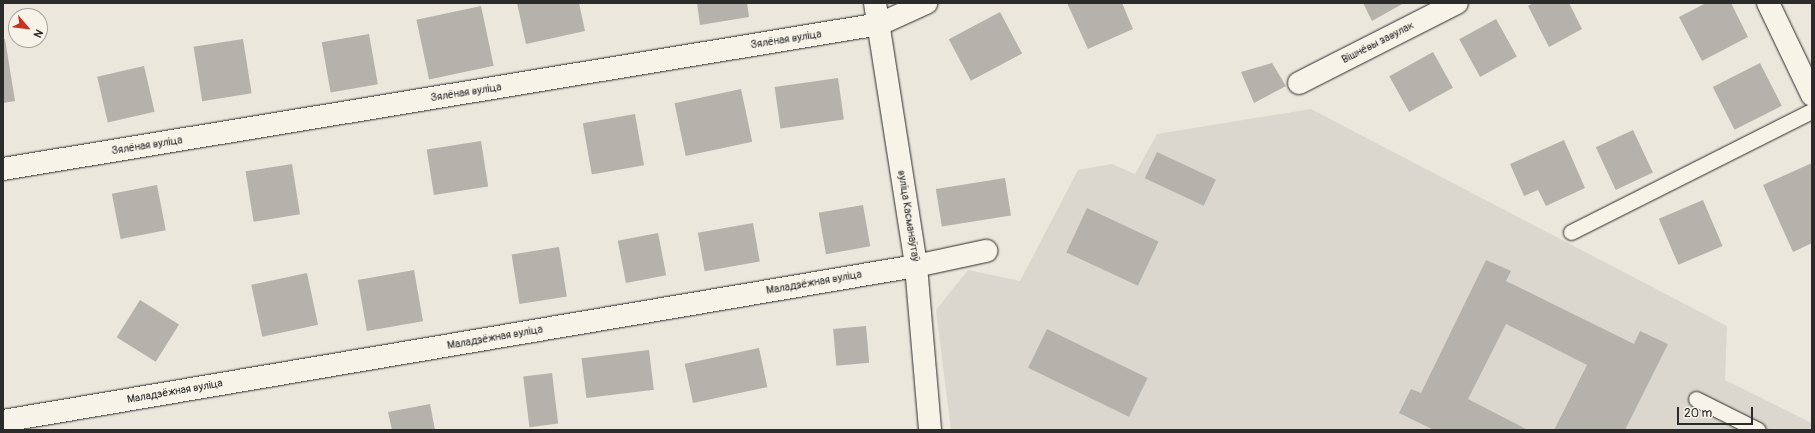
<!DOCTYPE html>
<html>
<head>
<meta charset="utf-8">
<style>
	body { margin:0 }
	#map { position:relative; width:1815px; height:433px; overflow:hidden; background:#ebe7dd; font-family:Pangolin,sans-serif }
	div>[style] { position:absolute }
	[style*='--x'] { left:calc(var(--x)*1px); top:calc(var(--y)*1px); width:calc(var(--w)*1px); rotate:calc(var(--a)*1deg) }
	.built>* { inset:0; background:#dbd7ce }
	.building>* { inset:0; background:#b5b2ab; transform-origin:0 0 }
	.roads { filter:drop-shadow(0 0 1px #2b2b2b) drop-shadow(0 0 1px #2b2b2b) }
	.lane>* { height:15px; margin:-7.5px; padding:0 7.5px; transform-origin:7.5px; border-radius:7.5px; background:#f7f3e8 }
	.street>* { height:22px; margin:-11px; padding:0 11px; transform-origin:11px; border-radius:11px; background:#f7f3e8 }
	span { translate:-50% -50%; white-space:nowrap; text-align:center; line-height:1.15; -webkit-text-stroke:3px #f7f3e8; paint-order:stroke }
	.street-label { font-size:11px; color:#2b2b2b }
	.frame { position:absolute; inset:0; border:4px solid #2b2b2b; pointer-events:none }
	.north { position:absolute; left:8px; top:8px; width:40px; height:40px; box-sizing:border-box; background:#f7f3e8; border:1px solid #a5a39c; border-radius:50%; rotate:118deg; font-size:11px; font-weight:700; line-height:16px; text-align:center; color:#2b2b2b }
	.north::after { content:''; display:block; margin:auto; width:14px; height:18px; background:#c8321e; clip-path:polygon(50% 0,100% 100%,50% 72%,0 100%) }
	.scale { position:absolute; left:1677px; top:407px; width:76px; height:18px; box-sizing:border-box; border:2px solid #2b2b2b; border-top:0; padding-left:5px; font-size:12px; line-height:14px; white-space:nowrap; color:#2b2b2b; -webkit-text-stroke:3px #f7f3e8; paint-order:stroke }
</style>
</head>
<body>
<div id="map">
	<div class="built">
		<div style="clip-path:polygon(1311px 109px,1727px 326px,1725px 380px,1812px 423px,1812px 430px,951px 430px,936px 310px,968px 270px,1020px 281px,1078px 170px,1112px 164px,1135px 174px,1157px 134px)"></div>
	</div>
	<div class="building">
		<div style="clip-path:polygon(517px 3px,579px 3px,585px 31px,526px 44px)"></div>
		<div style="clip-path:polygon(697px 3px,747px 3px,749px 17px,700px 25px)"></div>
		<div style="clip-path:polygon(1067px 3px,1122px 3px,1133px 29px,1088px 49px)"></div>
		<div style="clip-path:polygon(1363px 3px,1404px 3px,1372px 21px)"></div>
		<div style="clip-path:polygon(1533px 3px,1569px 3px,1582px 29px,1549px 47px,1528px 6px)"></div>
		<div style="clip-path:polygon(1706px 3px,1731px 3px,1748px 37px,1702px 61px,1679px 17px)"></div>
		<div style="left:481px;top:6px;width:61px;height:66px;rotate:78deg"></div>
		<div style="left:1000px;top:12px;width:47px;height:58px;rotate:62deg"></div>
		<div style="left:1496px;top:19px;width:43px;height:42px;rotate:61deg"></div>
		<div style="left:369px;top:34px;width:51px;height:48px;rotate:80deg"></div>
		<div style="clip-path:polygon(5px 39px,15px 101px,3px 103px,3px 40px)"></div>
		<div style="left:243px;top:39px;width:55px;height:50px;rotate:81deg"></div>
		<div style="left:1433px;top:52px;width:41px;height:50px;rotate:61deg"></div>
		<div style="clip-path:polygon(1272px 63px,1286px 86px,1254px 103px,1241px 72px)"></div>
		<div style="left:1760px;top:63px;width:48px;height:53px;rotate:63deg"></div>
		<div style="left:144px;top:66px;width:47px;height:48px;rotate:77deg"></div>
		<div style="left:838px;top:78px;width:42px;height:64px;rotate:82deg"></div>
		<div style="left:741px;top:89px;width:54px;height:68px;rotate:78deg"></div>
		<div style="left:635px;top:114px;width:52px;height:53px;rotate:80deg"></div>
		<div style="left:1633px;top:130px;width:47px;height:41px;rotate:65deg"></div>
		<div style="clip-path:polygon(1564px 140px,1585px 188px,1546px 206px,1538px 190px,1524px 196px,1510px 164px)"></div>
		<div style="left:481px;top:141px;width:46px;height:55px;rotate:81deg"></div>
		<div style="left:1157px;top:152px;width:65px;height:29px;rotate:25deg"></div>
		<div style="clip-path:polygon(1812px 163px,1812px 243px,1793px 252px,1763px 185px)"></div>
		<div style="left:292px;top:164px;width:51px;height:47px;rotate:81deg"></div>
		<div style="left:1005px;top:178px;width:38px;height:70px;rotate:81deg"></div>
		<div style="left:157px;top:185px;width:46px;height:46px;rotate:79deg"></div>
		<div style="left:1703px;top:200px;width:50px;height:48px;rotate:67deg"></div>
		<div style="left:863px;top:205px;width:42px;height:45px;rotate:80deg"></div>
		<div style="left:1087px;top:208px;width:79px;height:49px;rotate:25deg"></div>
		<div style="left:753px;top:223px;width:39px;height:56px;rotate:80deg"></div>
		<div style="left:658px;top:233px;width:43px;height:41px;rotate:79deg"></div>
		<div style="left:559px;top:247px;width:50px;height:48px;rotate:81deg"></div>
		<div style="clip-path:polygon(1486px 260px,1511px 271px,1506px 281px,1634px 344px,1640px 331px,1668px 344px,1625px 430px,1554px 430px,1587px 365px,1506px 324px,1468px 399px,1528px 430px,1434px 430px,1399px 413px,1411px 389px,1421px 393px)"></div>
		<div style="left:414px;top:270px;width:52px;height:57px;rotate:80deg"></div>
		<div style="left:307px;top:273px;width:53px;height:57px;rotate:78deg"></div>
		<div style="left:140px;top:300px;width:46px;height:44px;rotate:32deg"></div>
		<div style="left:866px;top:326px;width:37px;height:33px;rotate:85deg"></div>
		<div style="left:1047px;top:329px;width:112px;height:43px;rotate:26deg"></div>
		<div style="left:759px;top:348px;width:40px;height:76px;rotate:78deg"></div>
		<div style="left:649px;top:350px;width:40px;height:68px;rotate:83deg"></div>
		<div style="left:552px;top:373px;width:51px;height:29px;rotate:83deg"></div>
		<div style="clip-path:polygon(430px 404px,435px 430px,392px 430px,388px 412px)"></div>
	</div>
	<div class="roads">
		<div class="lane">
			<div style="--x:1571;--y:232;--w:270;--a:-26.7"></div>
			<div style="--x:1696;--y:399;--w:69;--a:26.6"></div>
		</div>
		<div class="street">
			<div style="--x:875;--y:3;--w:266;--a:81.1"></div>
			<div style="--x:916;--y:266;--w:165;--a:85.1"></div>
			<div style="--x:1768;--y:3;--w:102;--a:64.4"></div>
			<div style="--x:1299;--y:83;--w:177;--a:-26.9"></div>
			<div style="--x:3;--y:169;--w:889;--a:-9.39"></div>
			<div style="--x:880;--y:24;--w:51;--a:-24.5"></div>
			<div style="--x:3;--y:421;--w:926;--a:-9.64"></div>
			<div style="--x:916;--y:266;--w:72;--a:-12.1"></div>
		</div>
	</div>
	<div class="street-label">
		<span style="left:786px;top:40px;rotate:-9deg">Зялёная вуліца</span>
		<span style="left:1378px;top:43px;rotate:-27deg">Вішнёвы завулак</span>
		<span style="left:466px;top:93px;rotate:-9deg">Зялёная вуліца</span>
		<span style="left:147px;top:146px;rotate:-9deg">Зялёная вуліца</span>
		<span style="left:908px;top:216px;rotate:81deg">вуліца Касманаўтаў</span>
		<span style="left:814px;top:283px;rotate:-10deg">Маладзёжная вуліца</span>
		<span style="left:495px;top:338px;rotate:-10deg">Маладзёжная вуліца</span>
		<span style="left:175px;top:392px;rotate:-10deg">Маладзёжная вуліца</span>
	</div>
	<div class="frame"></div>
	<div class="north">N</div>
	<div class="scale">20 m</div>
</div>
</body>
</html>
